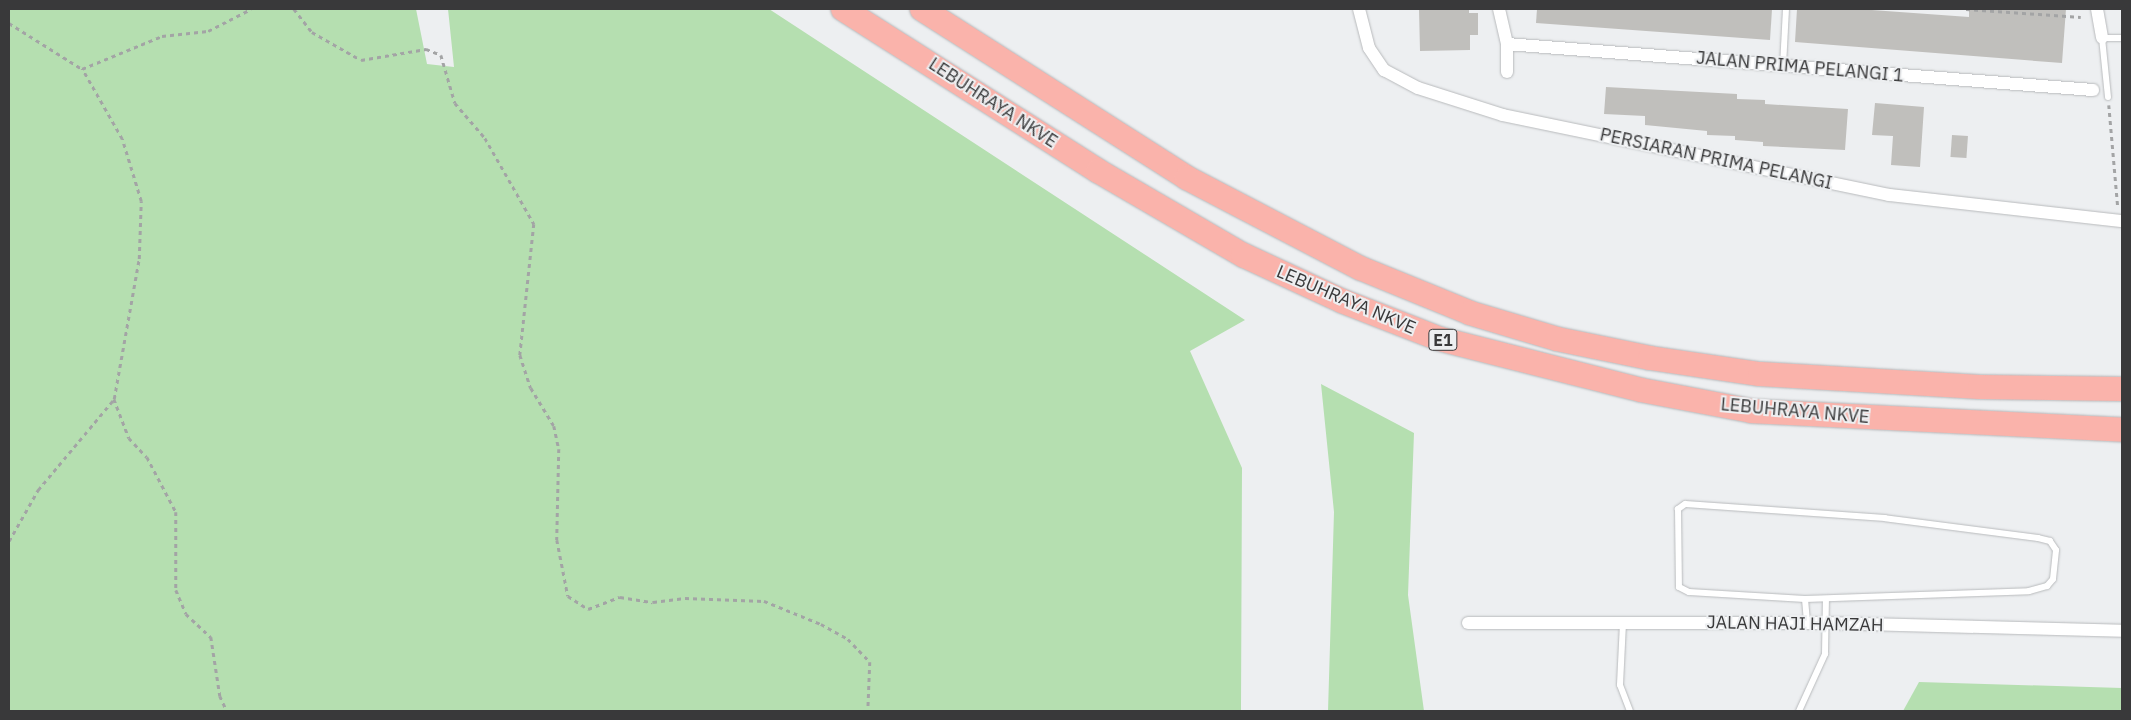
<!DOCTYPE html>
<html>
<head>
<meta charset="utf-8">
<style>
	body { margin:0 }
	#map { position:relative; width:2131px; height:720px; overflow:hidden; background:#edeff1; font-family:"IBM Plex Sans",sans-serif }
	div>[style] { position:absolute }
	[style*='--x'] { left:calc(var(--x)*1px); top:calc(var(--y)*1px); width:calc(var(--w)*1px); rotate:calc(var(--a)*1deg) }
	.green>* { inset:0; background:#b5dfb0 }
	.building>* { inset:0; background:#c0bfbc; transform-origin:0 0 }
	.path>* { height:2.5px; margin-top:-1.25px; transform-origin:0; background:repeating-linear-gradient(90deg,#a3a4a5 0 4px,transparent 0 8px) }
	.roads { filter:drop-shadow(0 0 1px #b8babc) drop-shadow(0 0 1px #b8babc) }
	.service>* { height:6px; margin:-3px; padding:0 3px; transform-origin:3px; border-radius:3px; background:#fff }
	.minor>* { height:12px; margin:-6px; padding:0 6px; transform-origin:6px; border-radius:6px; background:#fff }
	.motorway>* { height:24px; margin:-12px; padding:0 12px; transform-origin:12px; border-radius:12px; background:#fab3ab }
	span { translate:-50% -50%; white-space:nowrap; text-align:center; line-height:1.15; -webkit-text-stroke:4px #edeff1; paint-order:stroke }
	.shield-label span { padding:1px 4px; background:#edeff1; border:1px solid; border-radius:4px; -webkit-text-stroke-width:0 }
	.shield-label { font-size:16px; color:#39393a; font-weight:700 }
	.street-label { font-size:18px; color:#39393a }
	.frame { position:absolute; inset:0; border:10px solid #39393a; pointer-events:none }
</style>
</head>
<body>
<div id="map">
	<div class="green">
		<div style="clip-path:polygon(9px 9px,416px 9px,427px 64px,454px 67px,448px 9px,769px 9px,1245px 320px,1190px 351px,1242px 468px,1241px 711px,9px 711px)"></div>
		<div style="clip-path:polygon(1321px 384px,1414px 433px,1408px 595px,1424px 711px,1328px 711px,1334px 512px)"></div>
		<div style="clip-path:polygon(1919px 682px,2122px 688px,2122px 711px,1903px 711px)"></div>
	</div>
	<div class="building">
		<div style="clip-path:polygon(1419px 9px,1469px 9px,1469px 13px,1478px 13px,1478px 35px,1470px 35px,1470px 50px,1420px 51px)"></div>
		<div style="clip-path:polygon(1537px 9px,1772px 9px,1770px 40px,1536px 23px)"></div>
		<div style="clip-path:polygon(1797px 9px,1858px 9px,1969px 17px,1969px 9px,2066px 9px,2062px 63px,1795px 42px)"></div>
		<div style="clip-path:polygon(1606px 87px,1737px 94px,1737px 99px,1765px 100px,1765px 104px,1848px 109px,1845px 150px,1763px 146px,1763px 142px,1735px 140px,1735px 136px,1707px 135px,1707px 131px,1645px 125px,1645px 116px,1604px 114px)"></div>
		<div style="clip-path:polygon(1875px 103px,1924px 107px,1920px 167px,1891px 165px,1893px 136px,1872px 135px)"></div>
		<div style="left:1952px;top:135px;width:16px;height:22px;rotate:4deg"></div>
	</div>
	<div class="path">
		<div style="--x:294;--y:9;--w:29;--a:52"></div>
		<div style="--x:312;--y:32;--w:56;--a:29.7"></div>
		<div style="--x:361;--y:60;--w:66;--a:-9.6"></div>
		<div style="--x:426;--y:49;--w:16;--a:22"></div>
		<div style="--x:441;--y:55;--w:50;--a:73.7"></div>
		<div style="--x:455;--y:103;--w:46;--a:49.4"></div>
		<div style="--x:485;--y:138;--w:99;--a:60.3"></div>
		<div style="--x:534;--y:224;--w:132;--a:96.1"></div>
		<div style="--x:520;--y:355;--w:35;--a:72"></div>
		<div style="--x:531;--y:388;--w:44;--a:58.8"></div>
		<div style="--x:554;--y:426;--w:24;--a:78"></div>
		<div style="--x:559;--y:449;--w:91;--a:91.3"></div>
		<div style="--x:557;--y:540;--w:57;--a:78.9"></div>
		<div style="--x:568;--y:596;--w:24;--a:33"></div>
		<div style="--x:588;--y:609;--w:34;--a:-21"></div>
		<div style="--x:620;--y:597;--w:33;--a:9"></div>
		<div style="--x:653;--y:602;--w:32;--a:-7"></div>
		<div style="--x:685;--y:598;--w:79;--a:2.2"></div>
		<div style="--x:764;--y:601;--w:61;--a:22"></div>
		<div style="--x:821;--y:624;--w:31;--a:29"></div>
		<div style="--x:848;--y:639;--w:32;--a:46"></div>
		<div style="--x:870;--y:662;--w:49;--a:92.3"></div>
		<div style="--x:1966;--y:9;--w:115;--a:4"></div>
		<div style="--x:9;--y:23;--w:86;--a:32.2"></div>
		<div style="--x:2109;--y:105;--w:102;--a:85"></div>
		<div style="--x:114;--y:399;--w:42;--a:69"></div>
		<div style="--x:129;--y:438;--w:26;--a:47"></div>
		<div style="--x:147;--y:457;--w:62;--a:62.2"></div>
		<div style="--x:176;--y:512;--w:78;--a:90"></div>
		<div style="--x:176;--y:590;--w:26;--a:67"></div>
		<div style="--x:186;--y:614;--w:34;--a:43"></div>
		<div style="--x:211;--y:637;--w:60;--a:81.3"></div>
		<div style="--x:220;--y:696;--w:17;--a:65"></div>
		<div style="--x:9;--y:541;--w:59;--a:-60.4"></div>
		<div style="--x:38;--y:490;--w:119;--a:-50.1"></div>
		<div style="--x:114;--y:399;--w:142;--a:-79.9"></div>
		<div style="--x:139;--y:259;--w:58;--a:-88"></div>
		<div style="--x:141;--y:201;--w:65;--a:-107"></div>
		<div style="--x:122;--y:139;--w:81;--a:-119.7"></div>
		<div style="--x:82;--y:69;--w:87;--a:-22.4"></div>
		<div style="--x:162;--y:36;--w:46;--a:-6.2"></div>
		<div style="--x:208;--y:31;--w:48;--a:-27.1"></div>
	</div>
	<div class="roads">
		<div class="service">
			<div style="--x:1783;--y:66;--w:57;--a:-87"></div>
			<div style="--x:2108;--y:97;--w:59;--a:-95.8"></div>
			<div style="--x:2102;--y:38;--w:20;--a:0"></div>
			<div style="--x:1805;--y:599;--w:224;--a:-2"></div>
			<div style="--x:2029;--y:591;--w:19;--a:-16"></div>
			<div style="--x:2047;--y:586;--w:9;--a:-49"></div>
			<div style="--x:2053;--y:579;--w:29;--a:-84"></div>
			<div style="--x:2056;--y:550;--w:11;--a:-124"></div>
			<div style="--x:2050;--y:541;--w:12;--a:-166"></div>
			<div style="--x:2038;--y:538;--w:154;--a:-172.6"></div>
			<div style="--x:1885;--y:518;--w:200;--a:-176"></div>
			<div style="--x:1685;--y:504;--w:9;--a:144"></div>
			<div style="--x:1678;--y:509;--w:78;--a:89.3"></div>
			<div style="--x:1679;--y:587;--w:11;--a:27"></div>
			<div style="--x:1689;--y:592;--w:116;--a:3.5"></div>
			<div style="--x:1805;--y:599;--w:24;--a:85"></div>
			<div style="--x:1623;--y:623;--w:62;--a:92.8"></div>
			<div style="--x:1620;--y:685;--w:28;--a:69"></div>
			<div style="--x:1799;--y:711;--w:63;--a:-65.5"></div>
			<div style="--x:1825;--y:654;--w:55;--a:-89"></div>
		</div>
		<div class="minor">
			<div style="--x:1359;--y:9;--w:40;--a:75.6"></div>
			<div style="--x:1369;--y:48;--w:27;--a:56"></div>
			<div style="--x:1384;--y:70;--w:38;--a:28"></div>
			<div style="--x:1418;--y:88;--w:89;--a:17.6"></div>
			<div style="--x:1503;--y:115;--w:394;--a:11.7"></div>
			<div style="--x:1889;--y:195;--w:234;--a:6.4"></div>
			<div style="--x:1499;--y:9;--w:36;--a:77"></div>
			<div style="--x:1507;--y:44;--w:28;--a:90"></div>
			<div style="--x:2097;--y:9;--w:29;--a:80"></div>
			<div style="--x:1507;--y:44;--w:588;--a:4.49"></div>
			<div style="--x:1468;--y:623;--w:358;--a:0"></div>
			<div style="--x:1826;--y:623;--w:296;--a:1.5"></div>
		</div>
		<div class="motorway">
			<div style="--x:843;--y:9;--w:302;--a:32.4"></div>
			<div style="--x:1098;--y:171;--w:168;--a:30.1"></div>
			<div style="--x:1243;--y:255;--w:109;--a:24.9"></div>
			<div style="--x:1342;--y:301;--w:105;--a:21.2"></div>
			<div style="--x:1440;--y:339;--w:207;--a:14.2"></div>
			<div style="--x:1641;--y:390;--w:113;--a:10.7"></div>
			<div style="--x:1752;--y:411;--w:370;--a:2.9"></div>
			<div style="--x:922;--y:9;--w:314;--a:32.5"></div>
			<div style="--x:1187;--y:178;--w:195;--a:27.5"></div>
			<div style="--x:1360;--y:268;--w:119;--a:22.2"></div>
			<div style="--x:1470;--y:313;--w:91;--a:16.6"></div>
			<div style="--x:1557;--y:339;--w:95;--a:11.5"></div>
			<div style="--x:1650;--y:358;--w:111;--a:8.3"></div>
			<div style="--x:1760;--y:374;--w:220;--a:3.4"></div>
			<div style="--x:1980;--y:387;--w:142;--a:0.8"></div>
		</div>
	</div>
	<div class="shield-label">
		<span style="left:1443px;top:340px">E1</span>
	</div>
	<div class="street-label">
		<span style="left:1800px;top:67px;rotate:5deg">JALAN PRIMA PELANGI 1</span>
		<span style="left:993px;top:103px;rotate:33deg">LEBUHRAYA NKVE</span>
		<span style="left:1716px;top:159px;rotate:12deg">PERSIARAN PRIMA PELANGI</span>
		<span style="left:1346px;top:300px;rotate:23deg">LEBUHRAYA NKVE</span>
		<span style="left:1795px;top:411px;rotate:5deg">LEBUHRAYA NKVE</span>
		<span style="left:1795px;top:624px;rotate:1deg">JALAN HAJI HAMZAH</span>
	</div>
	<div class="frame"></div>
</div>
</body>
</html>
